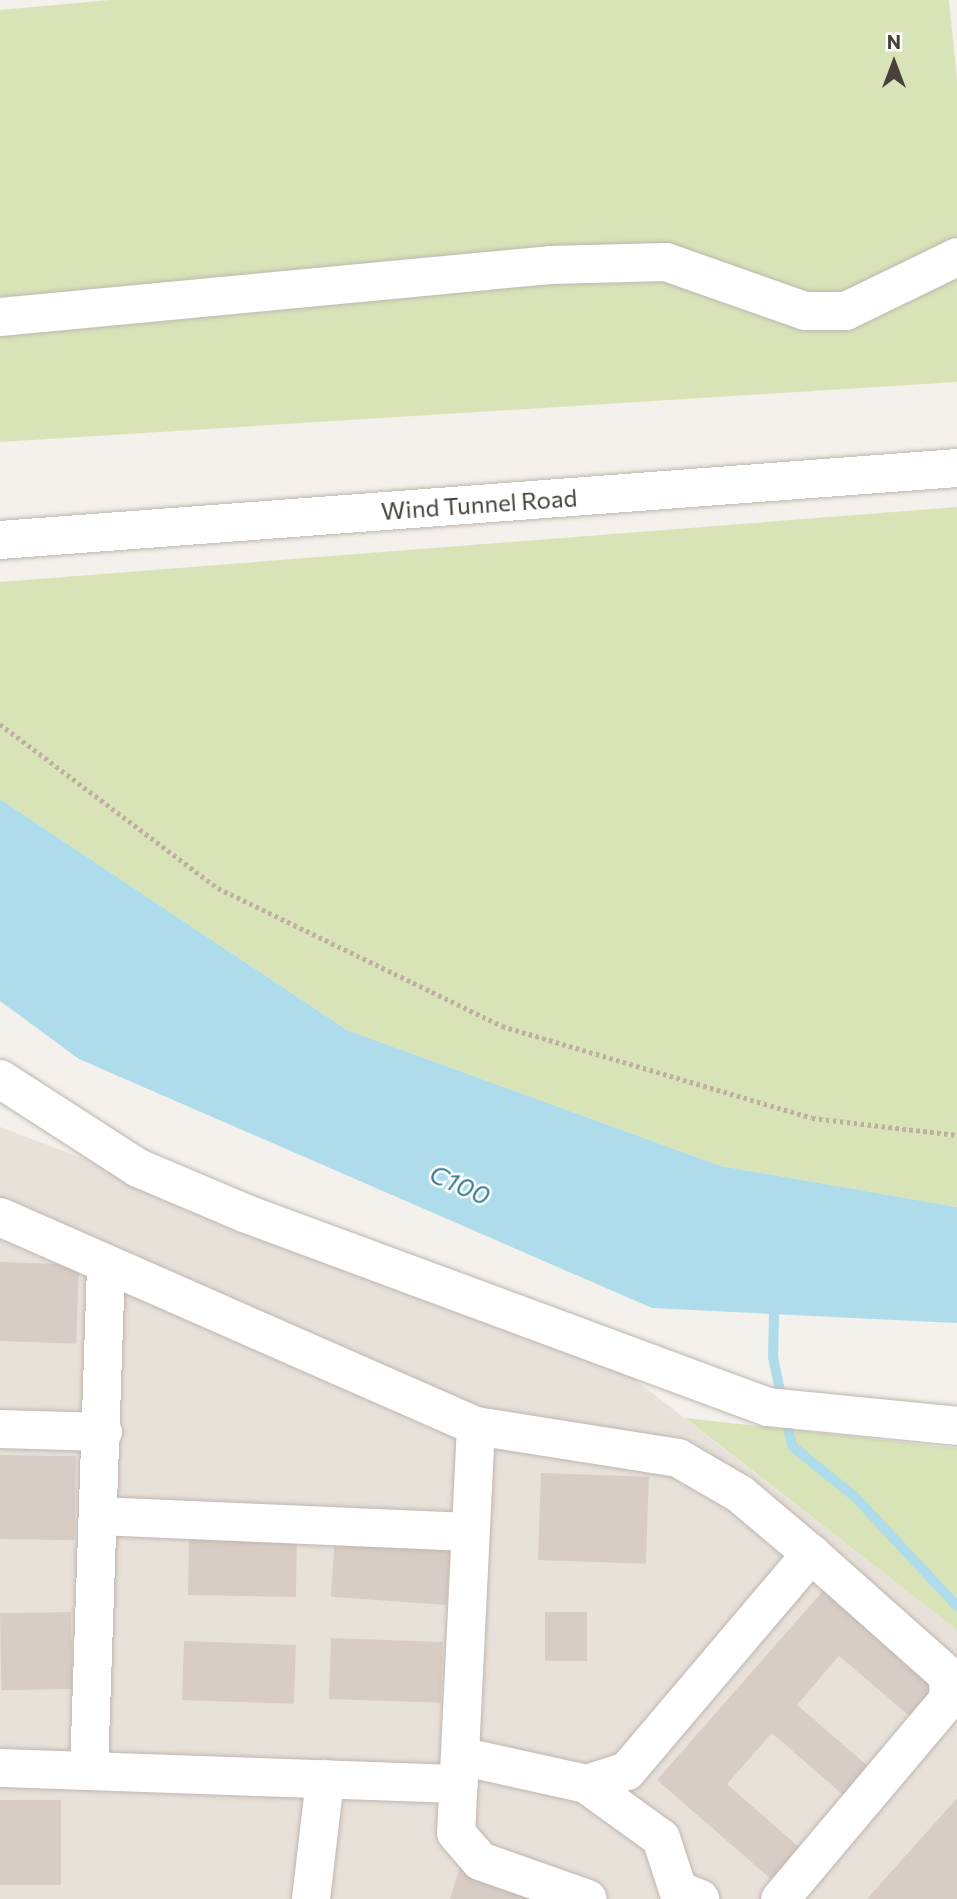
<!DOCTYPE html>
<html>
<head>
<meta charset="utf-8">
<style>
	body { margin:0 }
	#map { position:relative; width:957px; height:1899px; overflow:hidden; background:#f4f0eb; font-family:Commissioner,sans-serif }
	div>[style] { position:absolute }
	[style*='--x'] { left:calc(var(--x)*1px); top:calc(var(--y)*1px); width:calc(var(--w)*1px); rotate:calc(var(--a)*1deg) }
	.residential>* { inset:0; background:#e8e1da }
	.green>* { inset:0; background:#d8e4b8 }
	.water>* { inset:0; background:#aedcea }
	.stream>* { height:10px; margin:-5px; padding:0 5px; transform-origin:5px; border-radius:5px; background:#aedcea }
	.building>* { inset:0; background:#d8cdc5; transform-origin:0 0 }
	.path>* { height:4.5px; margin-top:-2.25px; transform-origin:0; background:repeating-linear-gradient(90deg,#bfafa1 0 3.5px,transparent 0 7px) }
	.roads { filter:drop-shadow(0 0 2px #bfb6ae) drop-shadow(0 0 2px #bfb6ae) }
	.minor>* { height:38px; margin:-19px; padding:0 19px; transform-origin:19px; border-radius:19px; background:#fff }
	span { translate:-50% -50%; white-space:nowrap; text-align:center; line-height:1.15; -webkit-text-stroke:5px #fff; paint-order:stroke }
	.street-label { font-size:24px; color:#48403a }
	.water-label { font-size:26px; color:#367c94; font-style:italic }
	.north { position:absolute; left:859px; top:28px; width:70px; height:70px; -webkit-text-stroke:5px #fff; paint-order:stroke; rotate:0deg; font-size:19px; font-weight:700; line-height:28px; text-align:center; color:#48403a }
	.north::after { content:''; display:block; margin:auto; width:24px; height:32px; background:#48403a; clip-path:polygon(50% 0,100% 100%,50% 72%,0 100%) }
</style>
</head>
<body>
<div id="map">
	<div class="residential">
		<div style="clip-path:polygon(0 1127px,602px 1354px,957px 1630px,957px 1899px,0 1899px)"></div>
	</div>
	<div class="green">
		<div style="clip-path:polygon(110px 0,949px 0,957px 80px,957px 382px,0 442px,0 10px)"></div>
		<div style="clip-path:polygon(957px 507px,957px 1207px,721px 1166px,347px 1030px,0 799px,0 582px)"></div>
		<div style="clip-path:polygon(685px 1418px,957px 1448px,957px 1630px)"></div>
	</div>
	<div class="water">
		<div style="clip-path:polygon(0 799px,347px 1030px,721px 1166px,957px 1207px,957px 1323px,652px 1308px,79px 1059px,0 1001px)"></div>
	</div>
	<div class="stream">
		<div style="--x:774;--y:1314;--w:43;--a:91.3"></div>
		<div style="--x:773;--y:1357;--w:44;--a:78.2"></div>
		<div style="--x:785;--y:1415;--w:32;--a:77"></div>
		<div style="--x:792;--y:1446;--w:81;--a:39"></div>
		<div style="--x:855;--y:1497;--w:149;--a:46.9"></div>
	</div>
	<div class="building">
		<div style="left:0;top:1262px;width:79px;height:79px;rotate:2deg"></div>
		<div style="left:0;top:1455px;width:76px;height:84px;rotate:1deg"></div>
		<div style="left:541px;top:1473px;width:108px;height:87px;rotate:2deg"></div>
		<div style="left:189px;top:1535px;width:108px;height:60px;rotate:1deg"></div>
		<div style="left:335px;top:1536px;width:116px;height:61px;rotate:4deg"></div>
		<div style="clip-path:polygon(829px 1584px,942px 1683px,912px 1718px,839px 1656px,797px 1705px,876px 1773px,850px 1801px,772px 1733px,727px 1784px,799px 1847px,771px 1879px,657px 1780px)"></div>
		<div style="left:71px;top:1612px;width:77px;height:71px;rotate:89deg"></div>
		<div style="left:545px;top:1612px;width:42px;height:49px"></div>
		<div style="left:331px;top:1638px;width:112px;height:61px;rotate:2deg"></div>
		<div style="left:184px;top:1641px;width:112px;height:59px;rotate:2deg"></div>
		<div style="clip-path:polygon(957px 1798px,957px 1899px,867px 1899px)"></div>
		<div style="left:0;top:1800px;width:61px;height:85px"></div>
		<div style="clip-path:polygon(460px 1867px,559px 1899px,450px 1899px)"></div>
	</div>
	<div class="path">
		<div style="--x:0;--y:724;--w:273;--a:37"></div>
		<div style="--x:218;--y:888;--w:316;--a:25.9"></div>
		<div style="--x:502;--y:1026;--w:323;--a:16.5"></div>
		<div style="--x:812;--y:1118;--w:146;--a:6.7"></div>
	</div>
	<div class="roads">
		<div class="minor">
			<div style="--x:0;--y:317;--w:552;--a:-5.4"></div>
			<div style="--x:550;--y:265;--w:116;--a:-1.5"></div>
			<div style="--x:666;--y:262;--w:147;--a:19.4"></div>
			<div style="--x:805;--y:311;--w:41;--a:0"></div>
			<div style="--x:846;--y:311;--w:123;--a:-25.9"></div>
			<div style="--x:0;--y:540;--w:960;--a:-4.3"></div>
			<div style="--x:0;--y:1079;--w:164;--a:32.8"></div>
			<div style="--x:138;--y:1168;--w:115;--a:23"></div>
			<div style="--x:244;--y:1213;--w:559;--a:20.32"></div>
			<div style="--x:768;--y:1407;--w:190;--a:5.7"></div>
			<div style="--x:0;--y:1217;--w:520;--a:23.71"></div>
			<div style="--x:476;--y:1426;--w:205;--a:9"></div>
			<div style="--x:678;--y:1458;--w:72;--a:30.1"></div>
			<div style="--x:740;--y:1494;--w:93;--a:40.2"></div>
			<div style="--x:811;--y:1554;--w:181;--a:41.6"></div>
			<div style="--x:946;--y:1674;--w:13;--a:77"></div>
			<div style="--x:949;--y:1687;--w:14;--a:98"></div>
			<div style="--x:947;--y:1701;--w:259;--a:130.1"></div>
			<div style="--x:476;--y:1426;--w:407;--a:92.8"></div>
			<div style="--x:456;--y:1833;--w:37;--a:49"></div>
			<div style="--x:480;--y:1861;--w:114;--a:19.4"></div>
			<div style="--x:0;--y:1429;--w:103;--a:1.7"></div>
			<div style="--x:100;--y:1516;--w:367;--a:2.5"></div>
			<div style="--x:460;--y:1756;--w:129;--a:12.5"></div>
			<div style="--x:586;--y:1784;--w:43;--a:-17.6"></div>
			<div style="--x:627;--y:1771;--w:285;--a:-49.7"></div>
			<div style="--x:0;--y:1768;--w:459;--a:2"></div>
			<div style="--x:89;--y:1771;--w:505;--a:-88.07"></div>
			<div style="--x:586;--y:1784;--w:92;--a:35.8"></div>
			<div style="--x:661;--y:1838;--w:55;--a:71.9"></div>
			<div style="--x:678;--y:1890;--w:24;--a:22"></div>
			<div style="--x:311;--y:1899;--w:121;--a:-83.3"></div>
		</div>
	</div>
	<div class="street-label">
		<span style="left:479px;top:504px;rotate:-4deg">Wind Tunnel Road</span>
	</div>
	<div class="water-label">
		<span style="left:460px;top:1184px;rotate:24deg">C100</span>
	</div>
	<div class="north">N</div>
</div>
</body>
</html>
